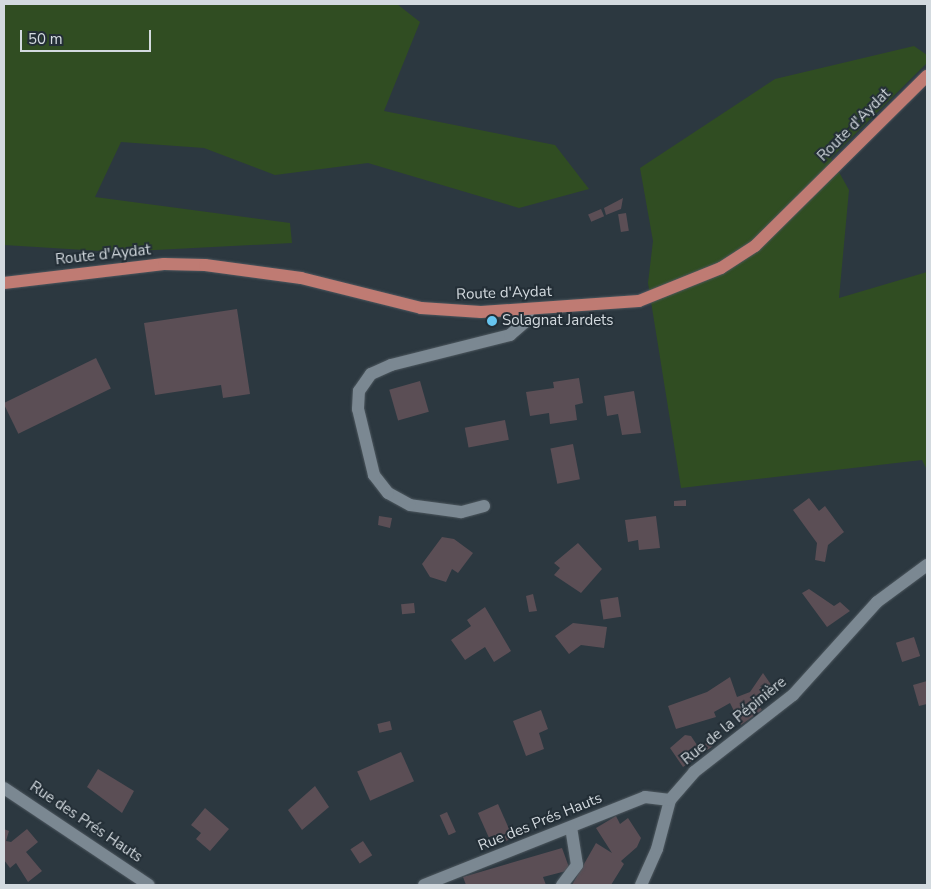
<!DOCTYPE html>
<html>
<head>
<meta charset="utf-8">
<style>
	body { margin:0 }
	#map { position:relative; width:931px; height:889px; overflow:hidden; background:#2c3840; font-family:"Nunito Sans",sans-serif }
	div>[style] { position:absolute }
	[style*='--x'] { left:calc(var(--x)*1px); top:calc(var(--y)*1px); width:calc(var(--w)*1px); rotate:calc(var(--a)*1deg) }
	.green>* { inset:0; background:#304d22 }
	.building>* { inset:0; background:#5b4e55; transform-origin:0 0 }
	.roads { filter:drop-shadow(0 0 1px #4d575e) drop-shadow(0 0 1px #4d575e) }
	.minor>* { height:12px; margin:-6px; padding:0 6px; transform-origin:6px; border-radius:6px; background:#7b8892 }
	.major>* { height:12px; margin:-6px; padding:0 6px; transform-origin:6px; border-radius:6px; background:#bf7b73 }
	.dots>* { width:14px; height:14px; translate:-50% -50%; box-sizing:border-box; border:2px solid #232e36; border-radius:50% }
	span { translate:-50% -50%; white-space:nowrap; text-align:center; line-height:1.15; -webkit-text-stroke:4px #232e36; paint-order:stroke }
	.street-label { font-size:15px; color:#d3dadf }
	.poi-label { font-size:15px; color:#d3dadf }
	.left { translate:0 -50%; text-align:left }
	.frame { position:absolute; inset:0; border:5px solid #d3dadf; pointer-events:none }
	.scale { position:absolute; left:20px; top:30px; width:131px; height:22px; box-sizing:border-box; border:2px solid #d3dadf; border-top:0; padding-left:6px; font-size:15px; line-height:18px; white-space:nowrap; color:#d3dadf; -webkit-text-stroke:4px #232e36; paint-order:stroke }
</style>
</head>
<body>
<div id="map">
	<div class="green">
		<div style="clip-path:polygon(4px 4px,397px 4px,420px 22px,384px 111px,555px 145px,589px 189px,519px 208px,368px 163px,275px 175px,204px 148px,121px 142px,95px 197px,290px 223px,292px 243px,117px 252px,4px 245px)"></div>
		<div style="clip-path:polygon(914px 46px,927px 55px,927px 63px,831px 158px,849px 190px,839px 298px,927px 272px,927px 470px,922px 460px,681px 488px,648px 283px,653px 241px,640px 168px,775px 79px)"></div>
	</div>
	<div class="building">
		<div style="clip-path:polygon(623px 198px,621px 209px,606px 215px,604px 208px)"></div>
		<div style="left:601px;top:209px;width:8px;height:14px;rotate:67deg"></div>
		<div style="left:626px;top:213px;width:18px;height:8px;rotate:81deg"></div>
		<div style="clip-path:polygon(237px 309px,250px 394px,223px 398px,221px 385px,155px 395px,144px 323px)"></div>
		<div style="left:96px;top:358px;width:34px;height:103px;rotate:64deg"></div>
		<div style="clip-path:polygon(579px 378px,583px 403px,575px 405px,577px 420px,550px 424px,549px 413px,530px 416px,526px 392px,554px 388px,553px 382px)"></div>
		<div style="left:420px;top:381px;width:32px;height:32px;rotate:74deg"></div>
		<div style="clip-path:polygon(634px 391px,641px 433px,622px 435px,618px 414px,607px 416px,604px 396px)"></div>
		<div style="left:505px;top:420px;width:20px;height:41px;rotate:79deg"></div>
		<div style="left:573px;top:444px;width:36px;height:23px;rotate:79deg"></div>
		<div style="clip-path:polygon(809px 498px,819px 511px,825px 506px,844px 532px,828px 545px,825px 562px,815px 560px,817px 543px,793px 510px)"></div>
		<div style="clip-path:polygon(686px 500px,686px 506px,674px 506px,674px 501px)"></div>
		<div style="clip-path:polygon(379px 516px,392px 518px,390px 528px,378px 525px)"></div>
		<div style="clip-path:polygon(656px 516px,660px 548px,639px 550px,638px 540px,628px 542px,625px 520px)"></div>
		<div style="clip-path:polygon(442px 537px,454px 539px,473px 553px,458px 573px,452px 569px,446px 582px,430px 577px,422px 564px)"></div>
		<div style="clip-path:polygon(578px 543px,602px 569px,581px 593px,554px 575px,560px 568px,554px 563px)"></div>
		<div style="clip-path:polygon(809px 589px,834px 606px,840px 602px,850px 611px,827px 627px,802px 593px)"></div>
		<div style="clip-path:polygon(533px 594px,537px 611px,529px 612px,526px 596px)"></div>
		<div style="left:618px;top:597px;width:20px;height:18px;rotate:81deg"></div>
		<div style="left:414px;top:603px;width:10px;height:13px;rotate:84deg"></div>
		<div style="clip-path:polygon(485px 607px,511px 651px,494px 662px,485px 647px,465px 660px,451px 640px,471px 626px,467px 620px)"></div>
		<div style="clip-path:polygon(573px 623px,607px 627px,604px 648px,581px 645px,569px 654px,555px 636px)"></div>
		<div style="left:914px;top:637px;width:20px;height:19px;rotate:72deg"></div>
		<div style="clip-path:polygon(763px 673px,774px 689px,756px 701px,762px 710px,741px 725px,730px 703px,714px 712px,716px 717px,676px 729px,668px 706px,707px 692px,730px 677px,737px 697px,750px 692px)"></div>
		<div style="clip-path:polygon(927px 681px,927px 704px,919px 706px,913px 685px)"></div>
		<div style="clip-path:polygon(541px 710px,548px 729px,539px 733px,544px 749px,526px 756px,513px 721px)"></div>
		<div style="left:390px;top:721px;width:9px;height:13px;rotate:77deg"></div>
		<div style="clip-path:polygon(685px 735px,691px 736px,699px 748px,709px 741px,713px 746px,683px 767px,670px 748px)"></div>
		<div style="left:401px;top:752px;width:32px;height:48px;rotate:66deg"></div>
		<div style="clip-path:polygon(98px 769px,134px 791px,122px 813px,87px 787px)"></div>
		<div style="clip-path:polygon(315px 786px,329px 807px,302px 830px,288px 810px)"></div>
		<div style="left:498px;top:804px;width:37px;height:22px;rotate:66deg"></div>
		<div style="clip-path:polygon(205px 808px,229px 829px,210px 851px,196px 839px,201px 833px,191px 825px)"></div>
		<div style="left:447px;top:812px;width:22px;height:8px;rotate:66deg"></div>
		<div style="clip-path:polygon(616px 816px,620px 824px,628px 818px,641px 838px,637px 847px,621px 861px,624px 864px,611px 885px,572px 885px,596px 843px,612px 853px,596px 828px)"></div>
		<div style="clip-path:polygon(4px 829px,9px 831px,6px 841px,11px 842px,27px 829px,38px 842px,26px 852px,42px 871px,28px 882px,16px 863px,10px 868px,4px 860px)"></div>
		<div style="left:363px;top:841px;width:17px;height:15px;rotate:57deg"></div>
		<div style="clip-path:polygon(562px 848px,570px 870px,543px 877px,546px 885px,466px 885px,463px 877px)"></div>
	</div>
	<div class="roads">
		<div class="minor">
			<div style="--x:484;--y:506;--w:24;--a:165"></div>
			<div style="--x:461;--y:512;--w:51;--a:-172.2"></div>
			<div style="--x:410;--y:505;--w:25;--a:-151"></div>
			<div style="--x:388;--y:493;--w:23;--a:-128"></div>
			<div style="--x:374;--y:475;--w:68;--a:-103.6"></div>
			<div style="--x:358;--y:409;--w:18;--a:-87"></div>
			<div style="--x:359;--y:391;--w:21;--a:-55"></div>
			<div style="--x:371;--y:374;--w:22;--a:-24"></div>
			<div style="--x:391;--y:365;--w:123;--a:-14.1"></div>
			<div style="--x:510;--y:335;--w:20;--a:-41"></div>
			<div style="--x:525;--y:322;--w:13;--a:-72"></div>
			<div style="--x:4;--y:788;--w:174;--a:33.8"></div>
			<div style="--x:424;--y:885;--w:238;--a:-21.7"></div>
			<div style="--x:645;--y:797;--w:25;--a:7"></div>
			<div style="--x:562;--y:885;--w:25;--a:-53"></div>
			<div style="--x:577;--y:865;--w:38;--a:-99"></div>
			<div style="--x:641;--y:885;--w:39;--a:-66"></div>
			<div style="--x:657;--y:849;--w:51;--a:-75.1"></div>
			<div style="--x:670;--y:800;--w:37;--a:-49"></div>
			<div style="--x:694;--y:772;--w:125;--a:-37.9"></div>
			<div style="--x:793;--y:695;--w:125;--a:-47.9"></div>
			<div style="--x:877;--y:602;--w:62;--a:-36.5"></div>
		</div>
		<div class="major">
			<div style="--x:4;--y:283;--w:161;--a:-6.8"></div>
			<div style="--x:164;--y:264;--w:41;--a:1.4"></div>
			<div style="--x:205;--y:265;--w:97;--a:7.7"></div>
			<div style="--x:301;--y:278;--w:124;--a:14"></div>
			<div style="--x:421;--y:308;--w:60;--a:3.8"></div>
			<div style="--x:481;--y:312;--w:158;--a:-4"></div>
			<div style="--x:639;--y:301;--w:88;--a:-21.9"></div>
			<div style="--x:721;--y:268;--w:40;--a:-32.9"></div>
			<div style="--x:755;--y:246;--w:242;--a:-44.7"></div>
		</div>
	</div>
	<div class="dots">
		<div style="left:492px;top:321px;background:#66c4ef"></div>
	</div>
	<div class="street-label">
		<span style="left:854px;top:125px;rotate:-45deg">Route d'Aydat</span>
		<span style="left:103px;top:255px;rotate:-6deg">Route d'Aydat</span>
		<span style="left:504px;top:293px;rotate:-2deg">Route d'Aydat</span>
		<span style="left:734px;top:721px;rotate:-39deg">Rue de la Pépinière</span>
		<span style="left:86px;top:822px;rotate:34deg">Rue des Prés Hauts</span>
		<span style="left:540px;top:822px;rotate:-22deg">Rue des Prés Hauts</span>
	</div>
	<div class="poi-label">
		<span class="left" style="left:502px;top:321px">Solagnat Jardets</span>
	</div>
	<div class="frame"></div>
	<div class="scale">50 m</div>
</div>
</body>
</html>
